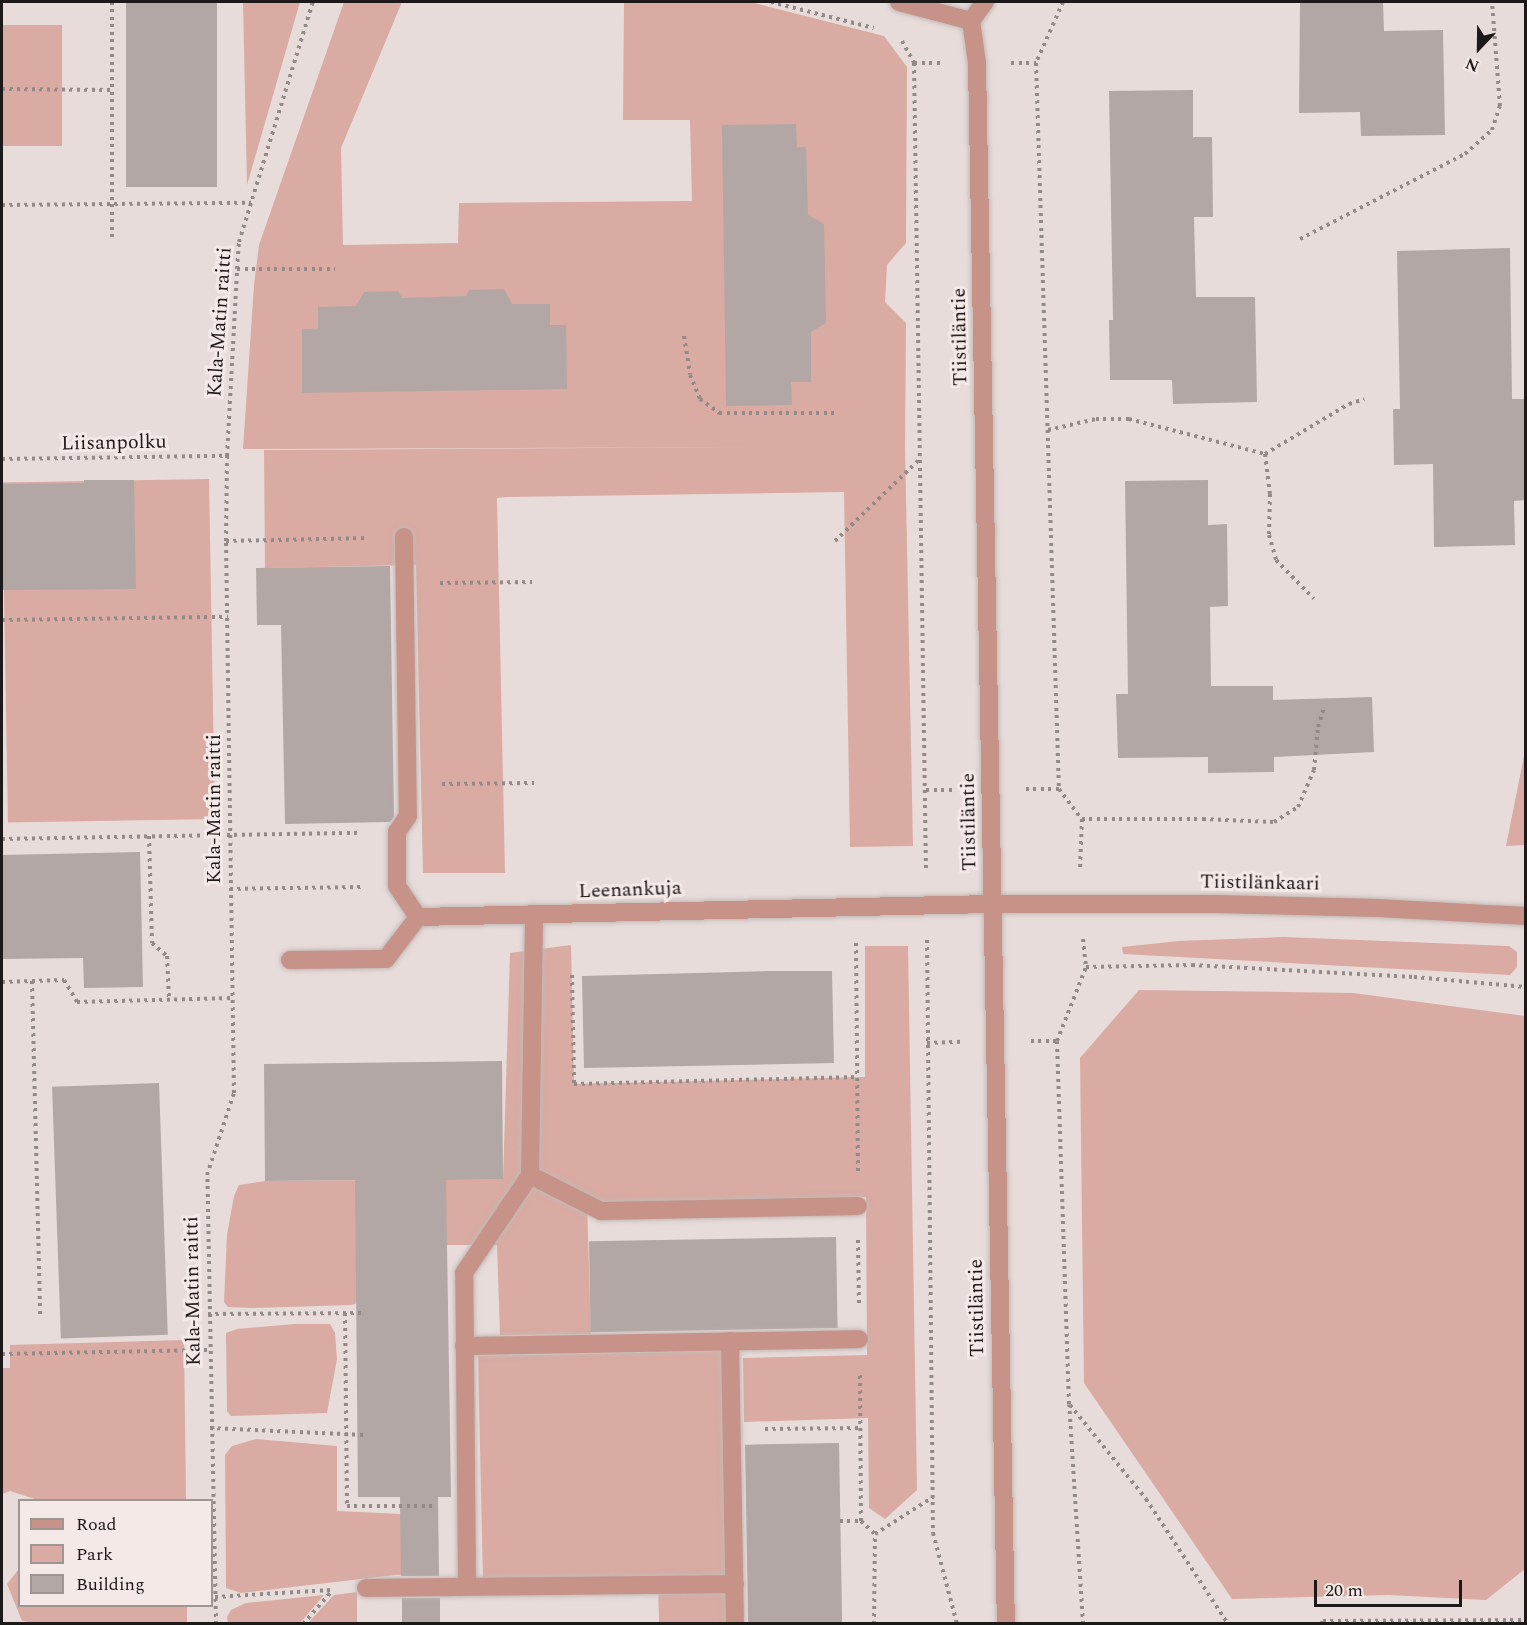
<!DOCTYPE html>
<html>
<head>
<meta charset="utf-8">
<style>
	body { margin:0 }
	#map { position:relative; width:1527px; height:1625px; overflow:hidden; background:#e7dcda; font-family:Spectral,serif }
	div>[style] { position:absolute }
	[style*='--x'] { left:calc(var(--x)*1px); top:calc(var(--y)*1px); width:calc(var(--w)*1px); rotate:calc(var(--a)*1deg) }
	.green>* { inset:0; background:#d9aba2; transform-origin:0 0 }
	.building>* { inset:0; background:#b2a7a5; transform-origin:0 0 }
	.path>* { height:4px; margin-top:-2px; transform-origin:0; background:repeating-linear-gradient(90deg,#928a89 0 3px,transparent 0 7.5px) }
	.roads { filter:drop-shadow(0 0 2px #c2b9b7) drop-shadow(0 0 2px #c2b9b7) }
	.service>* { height:18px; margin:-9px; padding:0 9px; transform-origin:9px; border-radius:9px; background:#c79288 }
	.minor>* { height:18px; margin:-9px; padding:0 9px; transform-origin:9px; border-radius:9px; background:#c79288 }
	.tertiary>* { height:18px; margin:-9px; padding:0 9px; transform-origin:9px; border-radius:9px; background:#c79288 }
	span { translate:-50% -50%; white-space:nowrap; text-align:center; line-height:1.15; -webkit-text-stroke:6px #f4e9e7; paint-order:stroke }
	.street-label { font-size:20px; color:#1c1918 }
	.frame { position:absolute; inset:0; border:3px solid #1c1918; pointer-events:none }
	.legend { position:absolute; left:18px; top:1499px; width:195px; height:108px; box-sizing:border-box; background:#f4e9e7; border:2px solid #9e9694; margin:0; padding:8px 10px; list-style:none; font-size:18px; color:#1c1918 }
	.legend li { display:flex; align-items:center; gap:12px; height:30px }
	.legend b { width:30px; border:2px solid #9e9694 }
	.north { position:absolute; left:1449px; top:18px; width:60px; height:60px; -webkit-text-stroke:4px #f4e9e7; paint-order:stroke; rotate:202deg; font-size:16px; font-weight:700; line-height:24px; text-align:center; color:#1c1918 }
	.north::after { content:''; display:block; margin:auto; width:21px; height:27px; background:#1c1918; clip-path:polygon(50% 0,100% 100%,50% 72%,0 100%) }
	.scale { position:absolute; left:1314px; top:1580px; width:148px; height:27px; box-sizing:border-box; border:3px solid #1c1918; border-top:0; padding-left:8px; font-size:18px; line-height:21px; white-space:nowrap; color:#1c1918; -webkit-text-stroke:4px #f4e9e7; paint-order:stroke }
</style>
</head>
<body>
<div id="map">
	<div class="green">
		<div style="clip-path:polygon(243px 2px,300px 2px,247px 185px)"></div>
		<div style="clip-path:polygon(344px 2px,402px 2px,341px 148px,343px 245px,458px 243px,459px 203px,692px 201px,690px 120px,623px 120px,624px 2px,750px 2px,884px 36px,907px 67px,906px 243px,887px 265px,885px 302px,906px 323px,905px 446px,913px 846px,850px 847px,844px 492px,507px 497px,497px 498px,505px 873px,423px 873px,416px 565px,265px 568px,264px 450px,762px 447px,243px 449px,254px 285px,259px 245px)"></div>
		<div style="left:2px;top:25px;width:60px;height:121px"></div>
		<div style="left:209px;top:479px;width:340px;height:207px;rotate:89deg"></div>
		<div style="clip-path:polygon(1525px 751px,1525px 845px,1506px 846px)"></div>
		<div style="clip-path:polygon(1284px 937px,1509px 946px,1517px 952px,1517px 967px,1510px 975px,1123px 954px,1122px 947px,1179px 941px)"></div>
		<div style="clip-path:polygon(571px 945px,574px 1084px,865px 1077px,865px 946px,908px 946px,917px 1490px,885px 1519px,869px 1508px,868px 1418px,744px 1422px,743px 1358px,867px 1355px,866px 1197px,587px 1203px,591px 1334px,500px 1335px,497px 1245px,356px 1245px,357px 1303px,352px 1305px,252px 1308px,228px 1307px,224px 1302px,227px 1235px,234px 1196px,239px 1185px,265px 1181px,503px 1179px,510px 953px)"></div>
		<div style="clip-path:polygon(1139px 990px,1353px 993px,1525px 1016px,1525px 1569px,1486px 1600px,1388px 1595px,1232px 1599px,1084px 1383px,1080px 1058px)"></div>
		<div style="clip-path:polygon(295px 1324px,330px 1324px,335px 1333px,337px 1359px,327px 1413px,231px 1416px,227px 1411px,226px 1333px,237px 1329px)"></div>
		<div style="clip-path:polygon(184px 1340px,186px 1500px,38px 1500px,10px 1491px,2px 1494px,2px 1368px,10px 1368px,10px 1345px)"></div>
		<div style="clip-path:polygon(725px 1351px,731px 1623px,659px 1623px,658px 1578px,483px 1581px,478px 1356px)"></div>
		<div style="clip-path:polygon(256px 1439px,337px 1446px,337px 1511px,401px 1514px,431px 1574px,395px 1575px,241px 1593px,226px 1588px,225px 1455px,232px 1446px)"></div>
		<div style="clip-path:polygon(19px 1569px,20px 1606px,187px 1606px,187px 1623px,45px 1624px,22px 1621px,7px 1584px)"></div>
		<div style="clip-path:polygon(357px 1592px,357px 1623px,308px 1623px,334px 1595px)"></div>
		<div style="clip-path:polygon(324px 1595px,300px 1623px,228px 1623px,227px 1617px,231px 1610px,246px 1603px)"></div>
	</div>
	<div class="building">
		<div style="left:126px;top:2px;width:91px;height:185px"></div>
		<div style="clip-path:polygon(1300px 2px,1383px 2px,1384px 31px,1443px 30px,1445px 135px,1361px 136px,1360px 112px,1299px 113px)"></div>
		<div style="clip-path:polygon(1193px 90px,1193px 137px,1212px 137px,1213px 217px,1194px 217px,1196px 297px,1255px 297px,1257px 402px,1173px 404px,1172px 380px,1110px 380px,1109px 320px,1113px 320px,1109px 91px)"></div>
		<div style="clip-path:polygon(796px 124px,797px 147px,806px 147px,808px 215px,824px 224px,826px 323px,811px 332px,811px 382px,791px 382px,792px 405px,726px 406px,722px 125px)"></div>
		<div style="clip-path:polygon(1510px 248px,1512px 399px,1526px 399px,1526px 500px,1514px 501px,1515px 545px,1434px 547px,1433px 464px,1394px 465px,1393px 409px,1400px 409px,1397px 251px)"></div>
		<div style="clip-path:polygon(504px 289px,512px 304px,550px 304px,550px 325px,566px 325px,567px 389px,302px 393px,302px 329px,318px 329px,318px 307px,356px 306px,364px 292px,398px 291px,402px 298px,466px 296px,469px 290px)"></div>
		<div style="clip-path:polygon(84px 480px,134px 480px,136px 589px,2px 590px,2px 484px,84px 483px)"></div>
		<div style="clip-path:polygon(1208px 480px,1208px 525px,1227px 524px,1228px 606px,1210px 607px,1211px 686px,1273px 686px,1273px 700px,1372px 697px,1374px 752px,1274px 757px,1274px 772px,1208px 773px,1208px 757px,1118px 758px,1116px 694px,1128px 694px,1125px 481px)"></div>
		<div style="clip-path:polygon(390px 566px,394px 817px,390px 822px,285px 824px,281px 625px,257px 625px,256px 568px)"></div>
		<div style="clip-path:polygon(140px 852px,143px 987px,84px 988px,83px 958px,2px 959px,2px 855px)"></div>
		<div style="clip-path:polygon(770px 971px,832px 971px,834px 1063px,584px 1068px,582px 976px)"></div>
		<div style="clip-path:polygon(502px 1061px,503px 1179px,446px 1180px,451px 1497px,438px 1497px,439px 1576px,401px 1576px,400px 1497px,358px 1497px,355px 1180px,265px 1181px,264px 1064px)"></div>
		<div style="left:159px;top:1083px;width:252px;height:107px;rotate:88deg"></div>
		<div style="left:836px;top:1237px;width:91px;height:247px;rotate:89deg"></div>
		<div style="left:839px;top:1443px;width:180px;height:94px;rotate:89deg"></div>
		<div style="left:440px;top:1598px;width:25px;height:38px;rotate:90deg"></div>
	</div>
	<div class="path">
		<div style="--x:112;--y:2;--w:235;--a:90"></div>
		<div style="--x:771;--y:2;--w:106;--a:14.2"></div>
		<div style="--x:1063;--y:2;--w:67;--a:113.9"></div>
		<div style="--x:1036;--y:63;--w:726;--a:88.19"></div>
		<div style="--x:1059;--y:789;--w:38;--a:53"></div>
		<div style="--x:1082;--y:819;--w:50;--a:92.3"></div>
		<div style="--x:902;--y:41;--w:25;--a:61"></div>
		<div style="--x:914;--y:63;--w:807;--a:89.15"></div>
		<div style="--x:914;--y:63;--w:27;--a:0"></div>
		<div style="--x:1011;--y:63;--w:25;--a:0"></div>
		<div style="--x:2;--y:89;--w:110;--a:0.5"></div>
		<div style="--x:2;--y:205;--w:249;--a:-0.5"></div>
		<div style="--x:1300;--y:239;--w:186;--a:-27.3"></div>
		<div style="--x:1465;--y:154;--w:36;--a:-42"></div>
		<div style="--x:1492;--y:130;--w:25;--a:-72"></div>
		<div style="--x:1500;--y:106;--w:104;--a:-94.4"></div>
		<div style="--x:237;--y:269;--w:98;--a:0"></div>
		<div style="--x:684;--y:336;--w:39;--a:81"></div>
		<div style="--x:690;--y:375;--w:26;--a:67"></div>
		<div style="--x:700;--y:399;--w:24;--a:36"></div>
		<div style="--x:719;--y:413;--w:120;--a:0"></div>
		<div style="--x:1048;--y:430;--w:49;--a:-12.9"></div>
		<div style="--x:1096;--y:419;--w:33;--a:0"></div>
		<div style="--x:1129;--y:419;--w:140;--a:14.4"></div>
		<div style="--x:1265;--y:454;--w:40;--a:82.9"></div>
		<div style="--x:1270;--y:494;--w:41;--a:91.4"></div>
		<div style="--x:1269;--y:535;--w:26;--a:74"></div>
		<div style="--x:1276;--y:560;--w:54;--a:45.7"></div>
		<div style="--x:1265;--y:454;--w:98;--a:-30.8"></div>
		<div style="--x:1349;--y:404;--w:16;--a:-18"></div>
		<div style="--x:2;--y:459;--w:225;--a:-0.8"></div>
		<div style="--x:226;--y:541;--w:142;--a:-1.2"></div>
		<div style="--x:835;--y:541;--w:120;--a:-44"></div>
		<div style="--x:440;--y:583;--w:92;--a:-0.6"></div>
		<div style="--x:2;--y:620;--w:226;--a:-0.8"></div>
		<div style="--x:442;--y:784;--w:92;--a:-0.6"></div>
		<div style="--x:1026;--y:789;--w:33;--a:0"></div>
		<div style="--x:926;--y:790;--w:30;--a:0"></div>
		<div style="--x:1082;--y:819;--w:121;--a:0"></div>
		<div style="--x:1203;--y:819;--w:71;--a:2.4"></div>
		<div style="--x:1274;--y:822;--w:28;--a:-32"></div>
		<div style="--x:1298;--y:807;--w:40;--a:-66.6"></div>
		<div style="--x:1314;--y:770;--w:43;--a:-84.7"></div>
		<div style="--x:1318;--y:727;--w:21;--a:-73"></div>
		<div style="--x:149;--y:836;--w:107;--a:88.4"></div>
		<div style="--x:152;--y:943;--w:20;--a:41"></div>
		<div style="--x:167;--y:956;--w:43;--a:87.3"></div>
		<div style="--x:2;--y:839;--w:359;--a:-1"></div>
		<div style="--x:230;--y:889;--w:132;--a:-0.9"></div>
		<div style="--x:1083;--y:939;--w:28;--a:84"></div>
		<div style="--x:927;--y:940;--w:593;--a:89.42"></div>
		<div style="--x:933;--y:1533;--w:94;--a:75.2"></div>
		<div style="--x:856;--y:943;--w:229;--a:89.5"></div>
		<div style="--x:572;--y:975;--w:109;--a:88.9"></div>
		<div style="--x:574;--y:1084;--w:283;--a:-1.4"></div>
		<div style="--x:32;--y:981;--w:334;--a:88.6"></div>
		<div style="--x:2;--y:982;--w:62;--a:-1.8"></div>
		<div style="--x:64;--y:980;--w:26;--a:59"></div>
		<div style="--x:77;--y:1002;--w:156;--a:-1.5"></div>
		<div style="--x:1031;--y:1041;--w:26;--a:0"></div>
		<div style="--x:927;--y:1043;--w:33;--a:-2"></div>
		<div style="--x:858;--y:1240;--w:64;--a:89.1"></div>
		<div style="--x:345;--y:1313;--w:193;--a:89.4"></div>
		<div style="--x:347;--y:1506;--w:85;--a:0"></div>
		<div style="--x:208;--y:1314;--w:155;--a:-0.4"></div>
		<div style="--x:2;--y:1354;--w:206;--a:-1.1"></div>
		<div style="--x:1070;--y:1405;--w:121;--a:51"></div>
		<div style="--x:1146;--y:1499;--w:149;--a:56.7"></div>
		<div style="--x:210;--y:1428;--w:155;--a:2.6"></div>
		<div style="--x:765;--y:1429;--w:96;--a:-0.6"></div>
		<div style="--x:840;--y:1521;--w:21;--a:0"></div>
		<div style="--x:861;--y:1521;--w:146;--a:-90.4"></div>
		<div style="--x:861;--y:1521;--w:19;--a:43"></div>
		<div style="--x:215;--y:1597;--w:116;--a:-3.5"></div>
		<div style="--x:216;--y:1624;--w:449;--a:-91.1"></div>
		<div style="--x:207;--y:1175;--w:86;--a:-71.8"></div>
		<div style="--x:234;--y:1093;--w:552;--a:-90.83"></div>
		<div style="--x:226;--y:541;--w:85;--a:-89.3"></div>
		<div style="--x:227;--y:456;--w:187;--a:-86.9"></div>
		<div style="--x:237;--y:269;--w:27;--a:-86"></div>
		<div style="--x:239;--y:242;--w:251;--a:-72.9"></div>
		<div style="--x:303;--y:1624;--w:44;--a:-48.7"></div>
		<div style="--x:874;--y:1624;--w:90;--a:-89.4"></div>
		<div style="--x:875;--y:1534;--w:69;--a:-32.5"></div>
		<div style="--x:1083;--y:1624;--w:220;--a:-93.6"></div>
		<div style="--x:1069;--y:1404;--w:363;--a:-91.9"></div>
		<div style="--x:1057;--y:1041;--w:79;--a:-68.6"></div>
		<div style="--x:1086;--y:967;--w:106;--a:-1.1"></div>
		<div style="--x:1192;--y:965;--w:222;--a:3.1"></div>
		<div style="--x:1414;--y:977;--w:112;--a:5.1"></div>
		<div style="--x:1321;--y:1624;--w:4;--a:-56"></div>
		<div style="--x:1323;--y:1621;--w:203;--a:-0.3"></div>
	</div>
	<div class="roads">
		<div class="service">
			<div style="--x:404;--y:537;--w:279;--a:89.2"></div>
			<div style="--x:408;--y:816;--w:19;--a:125"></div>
			<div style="--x:397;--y:832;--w:54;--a:90"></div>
			<div style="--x:397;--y:886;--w:37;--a:56"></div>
			<div style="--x:530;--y:1175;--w:80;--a:26.9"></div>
			<div style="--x:601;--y:1211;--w:257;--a:-1.1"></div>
			<div style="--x:730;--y:1341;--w:283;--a:89"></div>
			<div style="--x:464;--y:1346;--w:395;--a:-1"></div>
			<div style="--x:467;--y:1586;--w:313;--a:-90.5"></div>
			<div style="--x:464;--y:1273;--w:118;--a:-56"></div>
			<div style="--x:530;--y:1175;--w:259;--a:-89.1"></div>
			<div style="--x:366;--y:1588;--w:369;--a:-0.6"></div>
		</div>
		<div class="minor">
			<div style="--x:971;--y:21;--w:24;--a:-54"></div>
			<div style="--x:290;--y:960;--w:96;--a:-0.6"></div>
			<div style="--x:386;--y:959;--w:53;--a:-52.7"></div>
			<div style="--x:418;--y:917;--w:575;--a:-1.3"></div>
		</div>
		<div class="tertiary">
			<div style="--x:899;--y:2;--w:74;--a:14.8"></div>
			<div style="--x:971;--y:21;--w:42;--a:81.9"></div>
			<div style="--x:977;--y:63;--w:1561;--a:88.94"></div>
			<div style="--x:993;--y:904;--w:224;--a:0"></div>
			<div style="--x:1217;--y:904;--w:161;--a:1.4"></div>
			<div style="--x:1378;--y:908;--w:148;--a:3.1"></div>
		</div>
	</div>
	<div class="street-label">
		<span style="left:220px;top:322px;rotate:-86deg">Kala-Matin raitti</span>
		<span style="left:960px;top:337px;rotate:-91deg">Tiistiläntie</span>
		<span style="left:114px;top:443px;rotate:-1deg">Liisanpolku</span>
		<span style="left:214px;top:809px;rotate:-90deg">Kala-Matin raitti</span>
		<span style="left:969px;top:822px;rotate:-91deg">Tiistiläntie</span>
		<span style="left:1260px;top:883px;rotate:1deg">Tiistilänkaari</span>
		<span style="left:630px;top:890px;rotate:-2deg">Leenankuja</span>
		<span style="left:193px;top:1291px;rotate:-91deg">Kala-Matin raitti</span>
		<span style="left:977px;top:1308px;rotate:-91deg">Tiistiläntie</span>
	</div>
	<div class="frame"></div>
	<ul class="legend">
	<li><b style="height:8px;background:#c79288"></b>Road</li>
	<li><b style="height:16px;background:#d9aba2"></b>Park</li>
	<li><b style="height:16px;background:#b2a7a5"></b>Building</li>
	</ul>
	<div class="north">N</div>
	<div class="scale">20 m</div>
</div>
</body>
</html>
